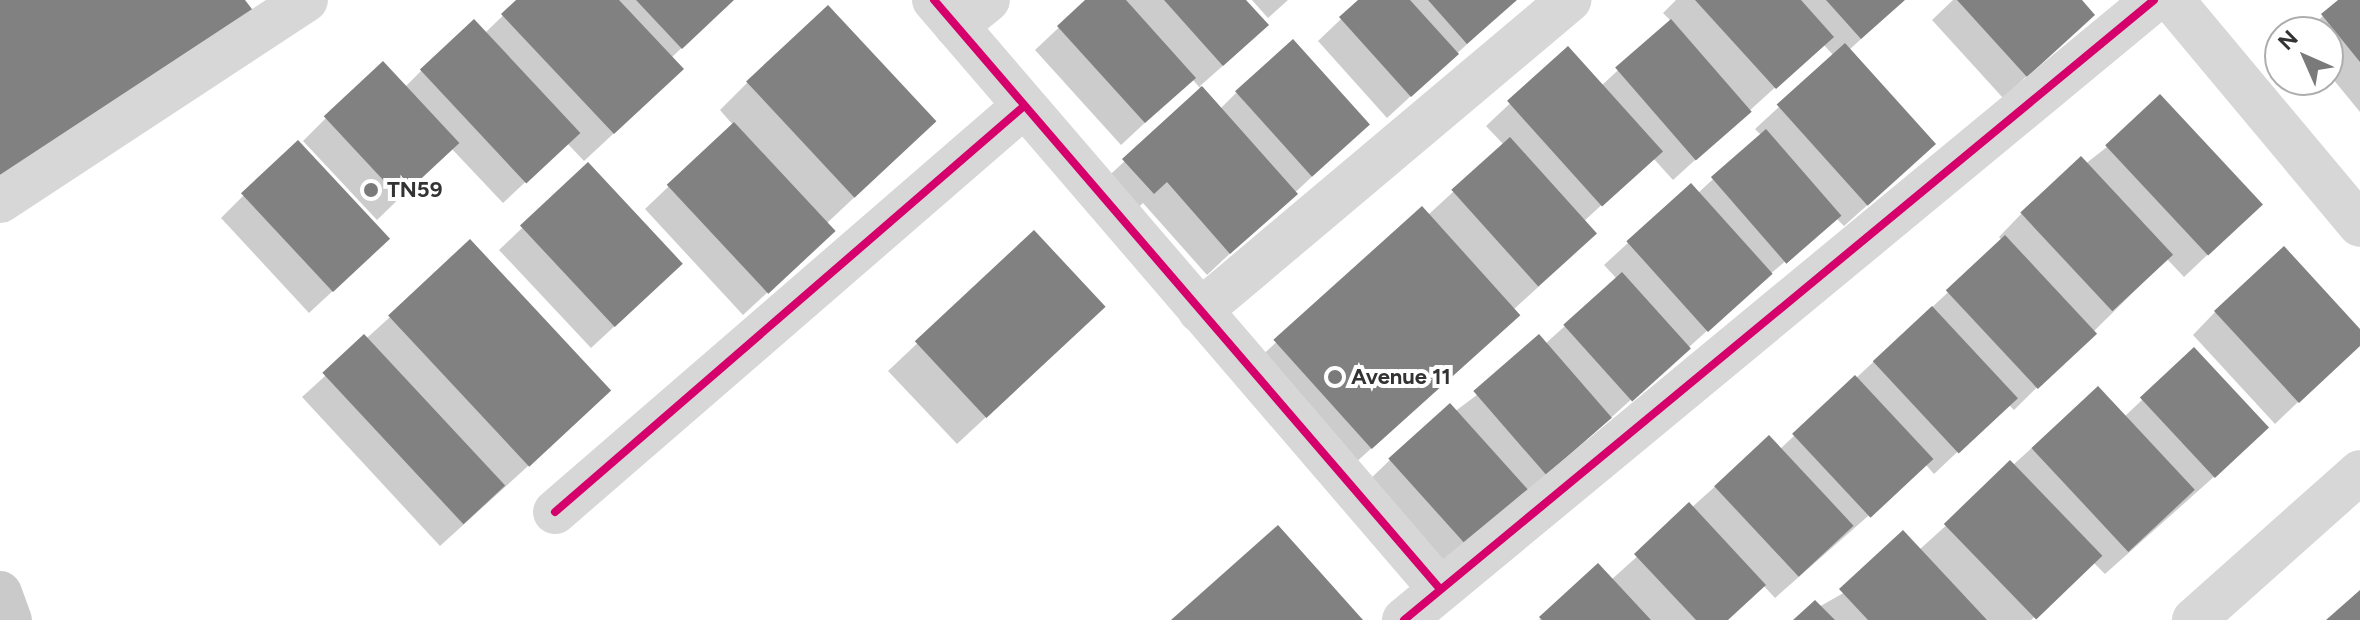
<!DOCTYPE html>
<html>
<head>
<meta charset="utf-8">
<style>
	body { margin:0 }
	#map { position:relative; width:2360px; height:620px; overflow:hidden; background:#fff; font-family:Figtree,sans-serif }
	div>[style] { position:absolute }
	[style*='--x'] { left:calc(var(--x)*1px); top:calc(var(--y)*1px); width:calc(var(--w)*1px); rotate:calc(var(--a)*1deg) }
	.shadow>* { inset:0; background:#0003 }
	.building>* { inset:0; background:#818181; transform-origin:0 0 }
	.minor>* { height:44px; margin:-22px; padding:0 22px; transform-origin:22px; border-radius:22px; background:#d7d7d7 }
	.primary>* { height:44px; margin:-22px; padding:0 22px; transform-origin:22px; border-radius:22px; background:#cacaca }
	.cycleway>* { height:8px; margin:-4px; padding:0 4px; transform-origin:4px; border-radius:4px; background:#d6006c }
	.dots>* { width:22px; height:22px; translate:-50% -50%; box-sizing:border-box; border:4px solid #fff; border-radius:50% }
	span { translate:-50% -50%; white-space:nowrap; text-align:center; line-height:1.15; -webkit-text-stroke:8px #fff; paint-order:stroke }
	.poi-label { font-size:22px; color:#333; font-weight:700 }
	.left { translate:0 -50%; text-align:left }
	.north { position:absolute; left:2264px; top:16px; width:80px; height:80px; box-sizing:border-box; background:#fff; border:2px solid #adadad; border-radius:50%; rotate:315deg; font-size:22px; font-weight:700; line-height:32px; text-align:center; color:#333 }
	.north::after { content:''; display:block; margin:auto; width:28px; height:36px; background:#7a7a7a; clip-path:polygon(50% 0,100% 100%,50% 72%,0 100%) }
</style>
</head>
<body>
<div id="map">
	<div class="shadow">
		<div style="clip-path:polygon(519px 0,732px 0,671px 58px,653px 97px,584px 161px,567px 143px,503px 203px,451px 148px,377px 220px,303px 141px,326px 118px,405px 87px,422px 70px,485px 33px)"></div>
		<div style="clip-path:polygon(1088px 0,1244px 0,1243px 48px,1200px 86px,1220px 109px,1236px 93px,1367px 125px,1207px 275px,1143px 203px,1130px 215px,1101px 183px,1202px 90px,1192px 79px,1121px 145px,1035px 50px)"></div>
		<div style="clip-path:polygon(1252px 0,1288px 0,1268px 18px)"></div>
		<div style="clip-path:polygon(1361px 0,1515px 0,1387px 118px,1318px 41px)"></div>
		<div style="clip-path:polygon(1676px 0,1904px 0,1849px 50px,1910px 167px,1844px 226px,1836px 218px,1762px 281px,1444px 569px,1367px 482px,1390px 460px,1545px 344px,1617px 279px,1604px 265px,1691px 185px,1698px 193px,1761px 135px,1755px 129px,1834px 56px,1823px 44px,1673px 180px,1653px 158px,1583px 222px,1571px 257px,1513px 310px,1518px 315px,1342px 475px,1247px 369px,1422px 209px,1428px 215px,1504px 145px,1486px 126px,1568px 49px,1601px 86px,1671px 21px,1663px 13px)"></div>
		<div style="clip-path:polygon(1953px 0,2079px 0,2093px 15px,2003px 98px,1932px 20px)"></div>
		<div style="clip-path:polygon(2341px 0,2360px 0,2360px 112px,2328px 73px,2328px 32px,2305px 32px)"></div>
		<div style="clip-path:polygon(748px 82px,907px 148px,827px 223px,810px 253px,743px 315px,645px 209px,733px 125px,720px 110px)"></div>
		<div style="clip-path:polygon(2107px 147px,2238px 226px,2184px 277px,2167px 259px,2014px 410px,2008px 404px,1934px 474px,1926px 465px,1775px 598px,1763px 585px,1727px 620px,1539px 620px,1598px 565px,1611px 580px,1769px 438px,1780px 449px,2003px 241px,1999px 237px,2021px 214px)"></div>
		<div style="clip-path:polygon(588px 165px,657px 287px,591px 348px,499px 250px)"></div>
		<div style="clip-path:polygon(244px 195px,364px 262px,309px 313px,221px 218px)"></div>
		<div style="clip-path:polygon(1034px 233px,1074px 335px,957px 444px,888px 371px)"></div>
		<div style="clip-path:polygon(2215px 312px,2360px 331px,2360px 343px,2275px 424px,2193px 335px)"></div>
		<div style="clip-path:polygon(390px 317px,581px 418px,440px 546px,302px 397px)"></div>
		<div style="clip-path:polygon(2097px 389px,2124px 417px,2142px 400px,2244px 450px,2105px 574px,2093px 562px,2031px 620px,1796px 620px,1919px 550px)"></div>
	</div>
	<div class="building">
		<div style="clip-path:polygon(0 0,245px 0,255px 13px,0 188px)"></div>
		<div style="clip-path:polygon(516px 0,619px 0,684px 69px,614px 134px,501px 14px)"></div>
		<div style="clip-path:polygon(636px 0,734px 0,682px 49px)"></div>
		<div style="clip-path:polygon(1085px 0,1126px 0,1196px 78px,1145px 123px,1057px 26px)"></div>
		<div style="clip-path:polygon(1164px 0,1246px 0,1269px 25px,1223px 66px)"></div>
		<div style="clip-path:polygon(1358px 0,1410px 0,1459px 54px,1411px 97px,1339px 17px)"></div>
		<div style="clip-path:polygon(1428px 0,1517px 0,1467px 44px)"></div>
		<div style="clip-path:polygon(1695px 0,1801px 0,1834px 37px,1776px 89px)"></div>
		<div style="clip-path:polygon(1826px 0,1905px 0,1861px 39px)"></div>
		<div style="clip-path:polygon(1957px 0,2082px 0,2095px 15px,2027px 77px)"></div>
		<div style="clip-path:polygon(2338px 0,2360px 0,2360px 62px,2321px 14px)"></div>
		<div style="left:828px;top:5px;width:159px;height:112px;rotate:47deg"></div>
		<div style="left:474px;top:19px;width:156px;height:74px;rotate:47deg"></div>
		<div style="left:1671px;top:19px;width:123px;height:74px;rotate:49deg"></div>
		<div style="left:1293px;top:39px;width:115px;height:78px;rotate:48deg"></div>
		<div style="left:1845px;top:43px;width:136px;height:92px;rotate:48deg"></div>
		<div style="left:1568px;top:46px;width:142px;height:82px;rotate:48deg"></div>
		<div style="left:383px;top:61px;width:112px;height:81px;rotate:47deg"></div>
		<div style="clip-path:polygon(1202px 86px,1298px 194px,1230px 254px,1167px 182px,1154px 194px,1122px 159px)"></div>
		<div style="left:2160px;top:94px;width:151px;height:75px;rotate:47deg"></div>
		<div style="left:734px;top:122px;width:149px;height:92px;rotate:47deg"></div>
		<div style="left:1766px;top:129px;width:115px;height:73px;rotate:49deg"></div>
		<div style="left:1510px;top:137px;width:130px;height:79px;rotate:48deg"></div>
		<div style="left:298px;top:140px;width:135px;height:78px;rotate:47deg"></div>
		<div style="left:2081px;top:156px;width:135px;height:83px;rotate:47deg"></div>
		<div style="left:588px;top:162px;width:139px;height:93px;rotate:47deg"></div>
		<div style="left:1691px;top:183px;width:122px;height:87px;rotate:48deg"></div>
		<div style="left:1422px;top:206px;width:147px;height:200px;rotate:48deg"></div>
		<div style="left:1034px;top:230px;width:105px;height:163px;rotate:47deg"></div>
		<div style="left:2005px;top:235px;width:135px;height:81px;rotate:47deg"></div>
		<div style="left:470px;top:239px;width:207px;height:112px;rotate:47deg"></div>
		<div style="clip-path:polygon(2284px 246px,2360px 329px,2360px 346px,2299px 403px,2214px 311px)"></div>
		<div style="left:1622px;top:272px;width:103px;height:79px;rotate:48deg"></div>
		<div style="left:1932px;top:306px;width:126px;height:81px;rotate:47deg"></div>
		<div style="left:364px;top:334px;width:207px;height:57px;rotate:47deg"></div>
		<div style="left:1539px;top:334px;width:111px;height:87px;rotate:49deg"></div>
		<div style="left:2194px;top:347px;width:110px;height:74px;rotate:47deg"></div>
		<div style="left:1855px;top:375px;width:115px;height:86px;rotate:47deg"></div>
		<div style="left:2098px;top:386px;width:142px;height:91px;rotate:47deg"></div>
		<div style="left:1450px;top:403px;width:120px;height:83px;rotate:48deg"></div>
		<div style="left:1769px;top:435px;width:124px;height:75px;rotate:47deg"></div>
		<div style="left:2010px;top:460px;width:133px;height:92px;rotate:46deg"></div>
		<div style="clip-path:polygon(1689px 502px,1766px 585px,1728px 620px,1696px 620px,1634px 554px)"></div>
		<div style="clip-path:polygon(1278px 525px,1363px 620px,1171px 620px)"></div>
		<div style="clip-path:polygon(1903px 530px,1987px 620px,1868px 620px,1839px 589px)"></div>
		<div style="clip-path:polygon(1598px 563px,1651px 620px,1542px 620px,1539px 617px)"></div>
		<div style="clip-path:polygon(2360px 590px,2360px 620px,2326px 620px)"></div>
		<div style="clip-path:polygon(1815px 600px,1835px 620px,1793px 620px)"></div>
	</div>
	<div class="minor">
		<div style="--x:934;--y:0;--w:777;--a:49.33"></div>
		<div style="--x:2172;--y:0;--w:293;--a:50.1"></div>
		<div style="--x:956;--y:26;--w:41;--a:-39.1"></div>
		<div style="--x:0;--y:201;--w:366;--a:-33.3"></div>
		<div style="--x:1200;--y:311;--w:483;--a:-40.1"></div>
		<div style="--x:555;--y:512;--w:620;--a:-40.88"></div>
		<div style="--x:1404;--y:620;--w:973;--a:-39.58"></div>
		<div style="--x:2194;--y:620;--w:222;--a:-41.7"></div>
	</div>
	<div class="primary">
		<div style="--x:0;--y:593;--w:29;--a:70"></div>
	</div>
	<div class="cycleway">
		<div style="--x:934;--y:0;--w:777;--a:49.33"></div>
		<div style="--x:555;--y:512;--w:620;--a:-40.88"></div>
		<div style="--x:1404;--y:620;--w:973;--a:-39.58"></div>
	</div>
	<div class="dots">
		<div style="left:371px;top:190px;background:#7a7a7a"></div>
		<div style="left:1335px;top:377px;background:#7a7a7a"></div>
	</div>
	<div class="poi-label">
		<span class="left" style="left:387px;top:190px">TN59</span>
		<span class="left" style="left:1351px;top:377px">Avenue 11</span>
	</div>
	<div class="north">N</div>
</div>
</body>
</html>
